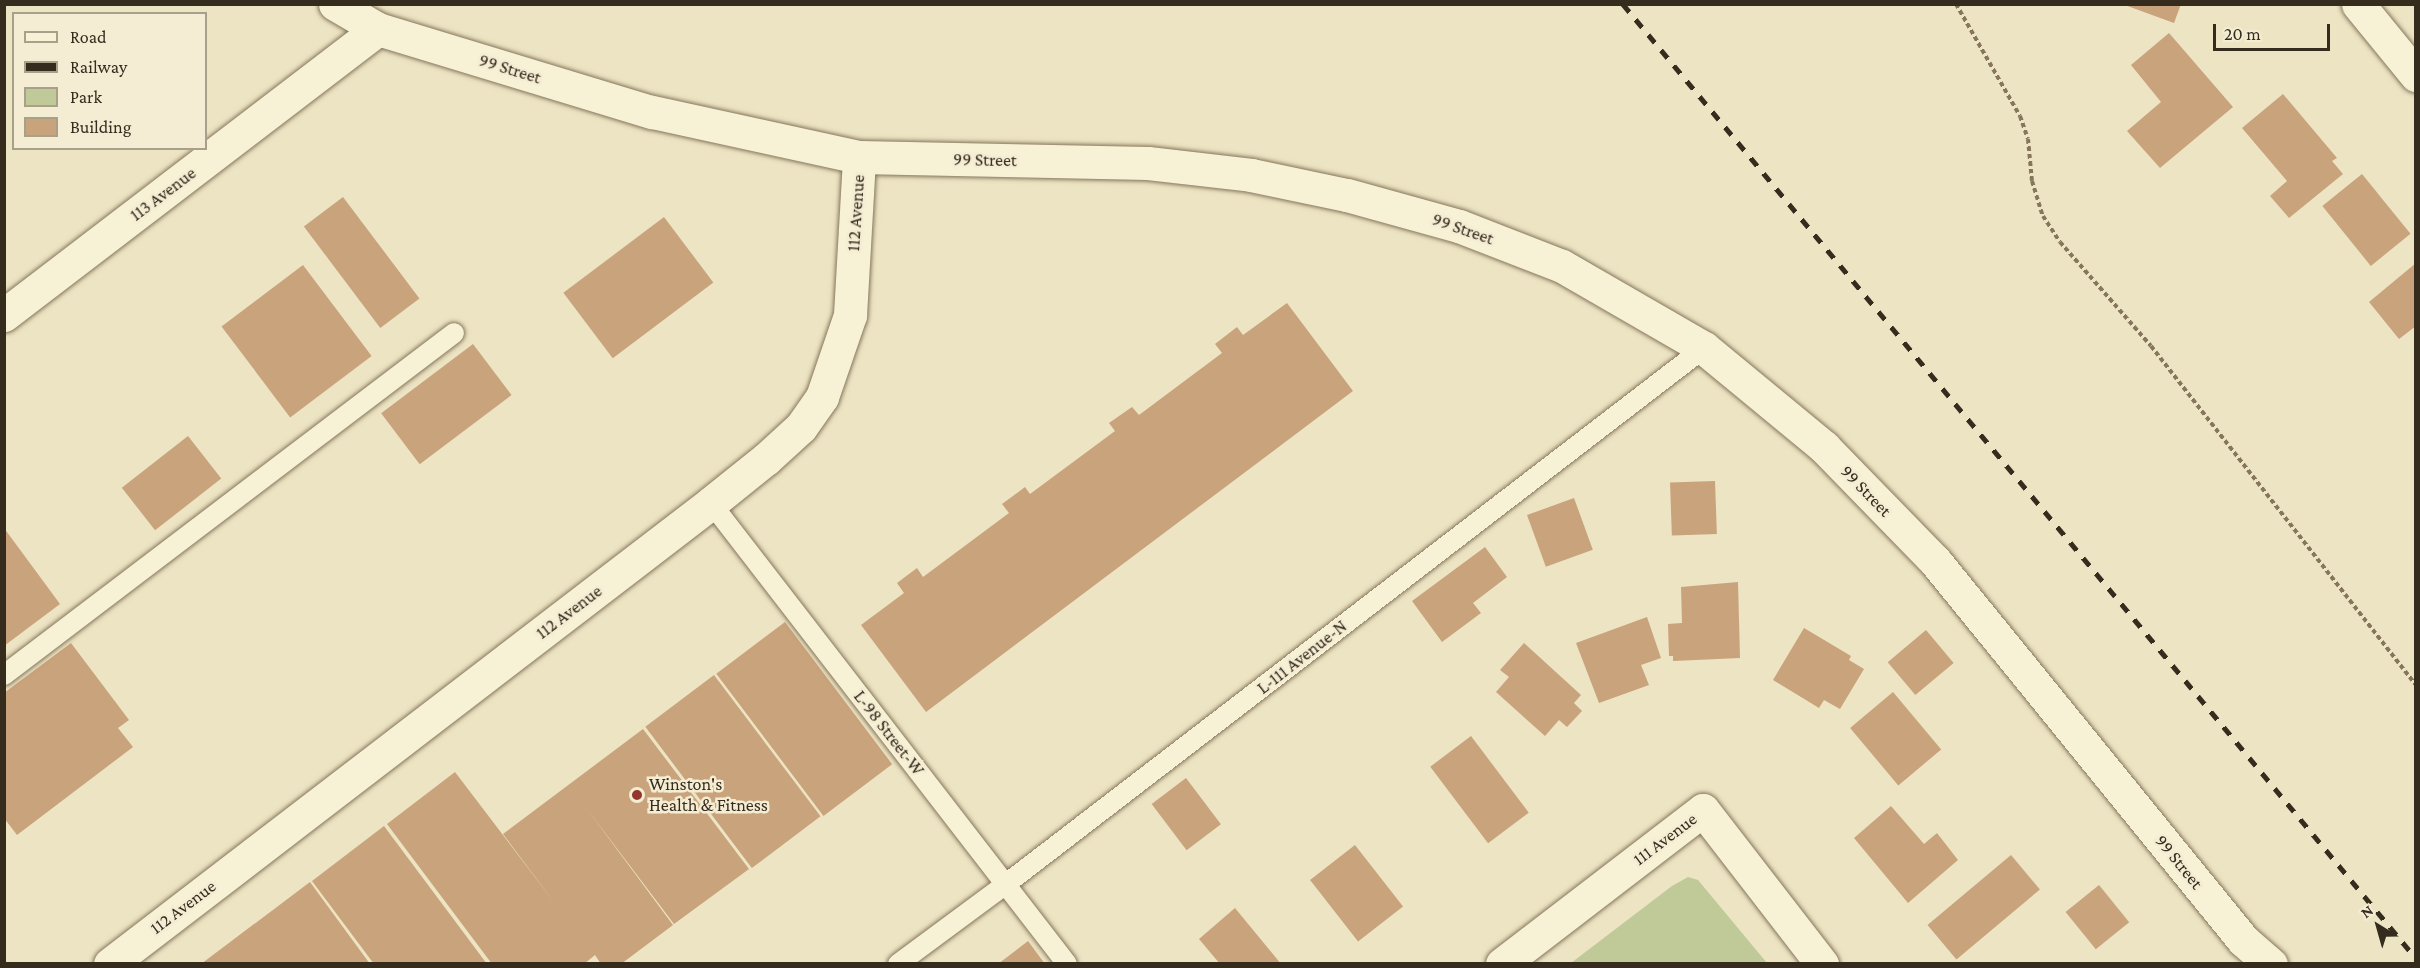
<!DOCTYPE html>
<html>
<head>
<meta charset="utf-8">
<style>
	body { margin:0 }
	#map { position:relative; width:2420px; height:968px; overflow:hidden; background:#ece4c3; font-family:"Crimson Pro",serif }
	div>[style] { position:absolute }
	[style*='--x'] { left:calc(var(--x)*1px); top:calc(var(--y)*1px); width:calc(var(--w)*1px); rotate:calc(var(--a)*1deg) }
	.green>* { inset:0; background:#bfca98 }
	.building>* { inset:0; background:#c9a37b; transform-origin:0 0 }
	.path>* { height:4px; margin-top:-2px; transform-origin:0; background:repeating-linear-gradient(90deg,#86765b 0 4.5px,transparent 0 7.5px) }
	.roads { filter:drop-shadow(0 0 2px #86765b) drop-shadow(0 0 2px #86765b) }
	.lane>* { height:20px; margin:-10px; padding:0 10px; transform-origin:10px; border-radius:10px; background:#f7f1d6 }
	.street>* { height:33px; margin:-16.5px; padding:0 16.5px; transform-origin:16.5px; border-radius:16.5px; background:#f7f1d6 }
	.secondary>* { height:33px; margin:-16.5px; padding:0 16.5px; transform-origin:16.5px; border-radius:16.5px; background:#f7f1d6 }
	.rail>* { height:4.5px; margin-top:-2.25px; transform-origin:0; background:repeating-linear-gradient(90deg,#362c1e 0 10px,transparent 0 20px) }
	.dots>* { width:16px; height:16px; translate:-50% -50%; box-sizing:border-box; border:3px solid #f4edd3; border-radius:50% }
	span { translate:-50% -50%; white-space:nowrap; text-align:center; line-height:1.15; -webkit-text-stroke:5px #f4edd3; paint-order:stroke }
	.street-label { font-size:18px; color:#362c1e }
	.poi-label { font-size:18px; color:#362c1e }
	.left { translate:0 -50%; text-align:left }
	.frame { position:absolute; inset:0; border:6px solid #362c1e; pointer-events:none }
	.legend { position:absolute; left:12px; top:12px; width:195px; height:138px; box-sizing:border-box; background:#f4edd3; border:2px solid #a8a08b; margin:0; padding:8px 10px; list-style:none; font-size:18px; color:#362c1e }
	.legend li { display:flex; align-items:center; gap:12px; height:30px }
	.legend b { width:30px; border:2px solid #a8a08b }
	.north { position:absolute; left:2348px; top:896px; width:60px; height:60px; -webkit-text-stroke:4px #f4edd3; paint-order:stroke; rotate:323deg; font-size:16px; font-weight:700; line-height:24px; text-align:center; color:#362c1e }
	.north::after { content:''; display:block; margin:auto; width:21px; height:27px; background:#362c1e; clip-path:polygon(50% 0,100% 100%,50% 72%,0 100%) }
	.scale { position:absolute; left:2213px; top:24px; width:117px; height:27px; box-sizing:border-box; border:3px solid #362c1e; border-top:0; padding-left:8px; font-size:18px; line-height:21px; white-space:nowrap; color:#362c1e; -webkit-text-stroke:4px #f4edd3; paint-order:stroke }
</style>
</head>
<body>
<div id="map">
	<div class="green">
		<div style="clip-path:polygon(1688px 877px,1698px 880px,1767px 963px,1571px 963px,1672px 886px)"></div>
	</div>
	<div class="building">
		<div style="clip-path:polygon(2122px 4px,2181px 4px,2174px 23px)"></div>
		<div style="clip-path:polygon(2169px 33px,2233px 107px,2160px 168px,2127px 131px,2161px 102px,2131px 65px)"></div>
		<div style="clip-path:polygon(2283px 94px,2337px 158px,2332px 161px,2343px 174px,2289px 218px,2270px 196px,2287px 181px,2242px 128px)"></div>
		<div style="left:2362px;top:174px;width:77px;height:51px;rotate:51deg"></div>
		<div style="left:343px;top:197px;width:127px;height:49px;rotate:53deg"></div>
		<div style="left:664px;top:217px;width:82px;height:126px;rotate:53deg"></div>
		<div style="clip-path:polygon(2416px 263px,2416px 326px,2399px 339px,2369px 302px)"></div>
		<div style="left:303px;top:265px;width:114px;height:102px;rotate:53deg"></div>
		<div style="clip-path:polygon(1287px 303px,1353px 391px,926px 712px,861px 625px,904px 593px,897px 583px,917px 568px,923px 577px,1009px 513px,1002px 504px,1025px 487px,1030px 494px,1115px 431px,1109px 423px,1132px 407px,1139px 415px,1222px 353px,1215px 344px,1237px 327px,1243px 335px)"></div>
		<div style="left:473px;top:344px;width:64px;height:115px;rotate:53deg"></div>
		<div style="left:188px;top:436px;width:54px;height:84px;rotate:52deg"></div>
		<div style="left:1715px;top:481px;width:53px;height:45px;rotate:88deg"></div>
		<div style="left:1574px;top:498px;width:55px;height:50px;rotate:70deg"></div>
		<div style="clip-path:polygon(4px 528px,60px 604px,4px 646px)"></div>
		<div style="clip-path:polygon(1485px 547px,1507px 577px,1473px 603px,1481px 613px,1442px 642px,1412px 601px)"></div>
		<div style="clip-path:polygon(1738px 582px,1740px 658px,1673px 661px,1673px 656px,1669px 656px,1668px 624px,1682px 623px,1681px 587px)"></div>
		<div style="clip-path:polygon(1647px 617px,1661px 658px,1641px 665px,1649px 685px,1599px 703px,1576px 643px)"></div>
		<div style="left:785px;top:622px;width:178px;height:86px;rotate:53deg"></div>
		<div style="clip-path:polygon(1804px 628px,1851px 656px,1849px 660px,1864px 669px,1840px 709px,1824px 700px,1819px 708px,1773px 680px)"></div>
		<div style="left:1926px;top:630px;width:43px;height:50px;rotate:50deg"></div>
		<div style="clip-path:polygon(71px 643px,129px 720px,118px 728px,133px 747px,17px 835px,4px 818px,4px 693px)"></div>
		<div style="clip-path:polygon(1524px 643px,1581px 695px,1574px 703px,1582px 711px,1567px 727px,1559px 720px,1545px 736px,1496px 692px,1509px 677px,1500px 670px)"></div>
		<div style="left:714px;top:675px;width:177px;height:86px;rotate:53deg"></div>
		<div style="left:1893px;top:692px;width:75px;height:56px;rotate:50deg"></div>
		<div style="clip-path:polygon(643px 729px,749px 869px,674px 924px,587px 809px,673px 925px,621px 964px,601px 964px,595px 955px,584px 964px,492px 964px,387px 824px,455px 772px,557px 906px,503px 834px)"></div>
		<div style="left:1471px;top:736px;width:96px;height:51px;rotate:53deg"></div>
		<div style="left:1186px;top:778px;width:58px;height:43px;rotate:53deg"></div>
		<div style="clip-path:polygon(1891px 806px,1924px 844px,1937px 833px,1958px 860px,1908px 903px,1854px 838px)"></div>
		<div style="clip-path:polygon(384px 826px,487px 964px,374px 964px,312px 881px)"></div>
		<div style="left:1355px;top:845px;width:78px;height:57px;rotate:52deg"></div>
		<div style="left:2011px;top:855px;width:45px;height:109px;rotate:50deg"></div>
		<div style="clip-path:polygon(310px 882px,370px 964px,201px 964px)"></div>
		<div style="left:2099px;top:885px;width:48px;height:43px;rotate:51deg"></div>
		<div style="clip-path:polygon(1235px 908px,1281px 964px,1220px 964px,1199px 939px)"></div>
		<div style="clip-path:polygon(1028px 941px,1045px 964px,998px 964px)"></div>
	</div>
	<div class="path">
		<div style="--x:1956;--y:4;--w:129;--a:60.3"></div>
		<div style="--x:2020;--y:116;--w:24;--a:71"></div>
		<div style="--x:2028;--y:139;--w:42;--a:84.6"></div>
		<div style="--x:2032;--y:181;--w:37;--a:73"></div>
		<div style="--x:2043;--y:216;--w:31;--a:57"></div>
		<div style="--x:2060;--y:242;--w:138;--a:48.8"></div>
		<div style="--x:2151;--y:346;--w:430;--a:52"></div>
	</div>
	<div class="roads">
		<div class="lane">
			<div style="--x:711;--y:503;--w:582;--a:52.32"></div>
			<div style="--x:4;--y:675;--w:565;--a:-37.23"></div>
			<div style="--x:898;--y:964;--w:134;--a:-36.5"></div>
			<div style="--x:1006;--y:884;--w:880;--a:-37.52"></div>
		</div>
		<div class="street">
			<div style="--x:2358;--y:4;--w:92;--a:50.8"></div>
			<div style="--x:4;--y:315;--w:471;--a:-37.4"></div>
			<div style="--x:110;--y:964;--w:757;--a:-37.49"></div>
			<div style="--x:711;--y:503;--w:70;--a:-38.7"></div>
			<div style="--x:766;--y:459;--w:47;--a:-42.4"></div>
			<div style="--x:801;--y:427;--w:37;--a:-55"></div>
			<div style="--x:822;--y:397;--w:87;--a:-71.1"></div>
			<div style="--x:850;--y:315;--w:158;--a:-86.7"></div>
			<div style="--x:1502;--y:964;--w:253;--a:-37.5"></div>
			<div style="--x:1703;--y:810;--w:195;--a:52.3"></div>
		</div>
		<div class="secondary">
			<div style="--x:335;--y:4;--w:50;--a:30.2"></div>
			<div style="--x:378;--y:29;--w:286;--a:16.9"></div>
			<div style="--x:652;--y:112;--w:212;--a:12.3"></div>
			<div style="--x:859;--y:157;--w:289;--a:1.2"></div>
			<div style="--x:1148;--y:163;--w:104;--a:6.6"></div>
			<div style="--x:1251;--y:175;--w:98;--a:11.8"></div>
			<div style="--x:1347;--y:195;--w:116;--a:15.5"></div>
			<div style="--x:1459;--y:226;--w:110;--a:21.2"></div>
			<div style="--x:1562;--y:266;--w:164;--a:30"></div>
			<div style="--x:1704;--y:348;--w:156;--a:39.5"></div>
			<div style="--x:1824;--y:447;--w:159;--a:45.8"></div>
			<div style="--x:1935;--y:561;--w:488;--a:50.9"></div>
			<div style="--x:2243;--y:940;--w:37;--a:41"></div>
		</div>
	</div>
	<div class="rail">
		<div style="--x:1623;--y:4;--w:1241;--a:50.27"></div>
	</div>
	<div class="dots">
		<div style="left:637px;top:795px;background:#93362d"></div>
	</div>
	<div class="street-label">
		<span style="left:510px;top:69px;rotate:17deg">99 Street</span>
		<span style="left:985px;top:160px;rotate:1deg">99 Street</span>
		<span style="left:163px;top:194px;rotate:-37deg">113 Avenue</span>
		<span style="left:856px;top:213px;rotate:-86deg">112 Avenue</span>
		<span style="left:1463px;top:229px;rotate:19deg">99 Street</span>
		<span style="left:1866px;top:491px;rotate:46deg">99 Street</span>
		<span style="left:569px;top:612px;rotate:-37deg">112 Avenue</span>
		<span style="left:1302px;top:657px;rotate:-38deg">L-111 Avenue-N</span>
		<span style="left:889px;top:733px;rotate:52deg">L-98 Street-W</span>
		<span style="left:1665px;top:839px;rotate:-37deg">111 Avenue</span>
		<span style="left:2179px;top:862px;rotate:51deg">99 Street</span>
		<span style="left:183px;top:907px;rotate:-37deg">112 Avenue</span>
	</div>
	<div class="poi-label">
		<span class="left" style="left:649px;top:795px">Winston's<br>Health &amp; Fitness</span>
	</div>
	<div class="frame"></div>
	<ul class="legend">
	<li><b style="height:8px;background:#f7f1d6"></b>Road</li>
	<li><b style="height:8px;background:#362c1e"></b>Railway</li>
	<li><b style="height:16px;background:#bfca98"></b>Park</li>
	<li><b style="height:16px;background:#c9a37b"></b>Building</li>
	</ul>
	<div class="north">N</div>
	<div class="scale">20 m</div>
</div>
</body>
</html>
